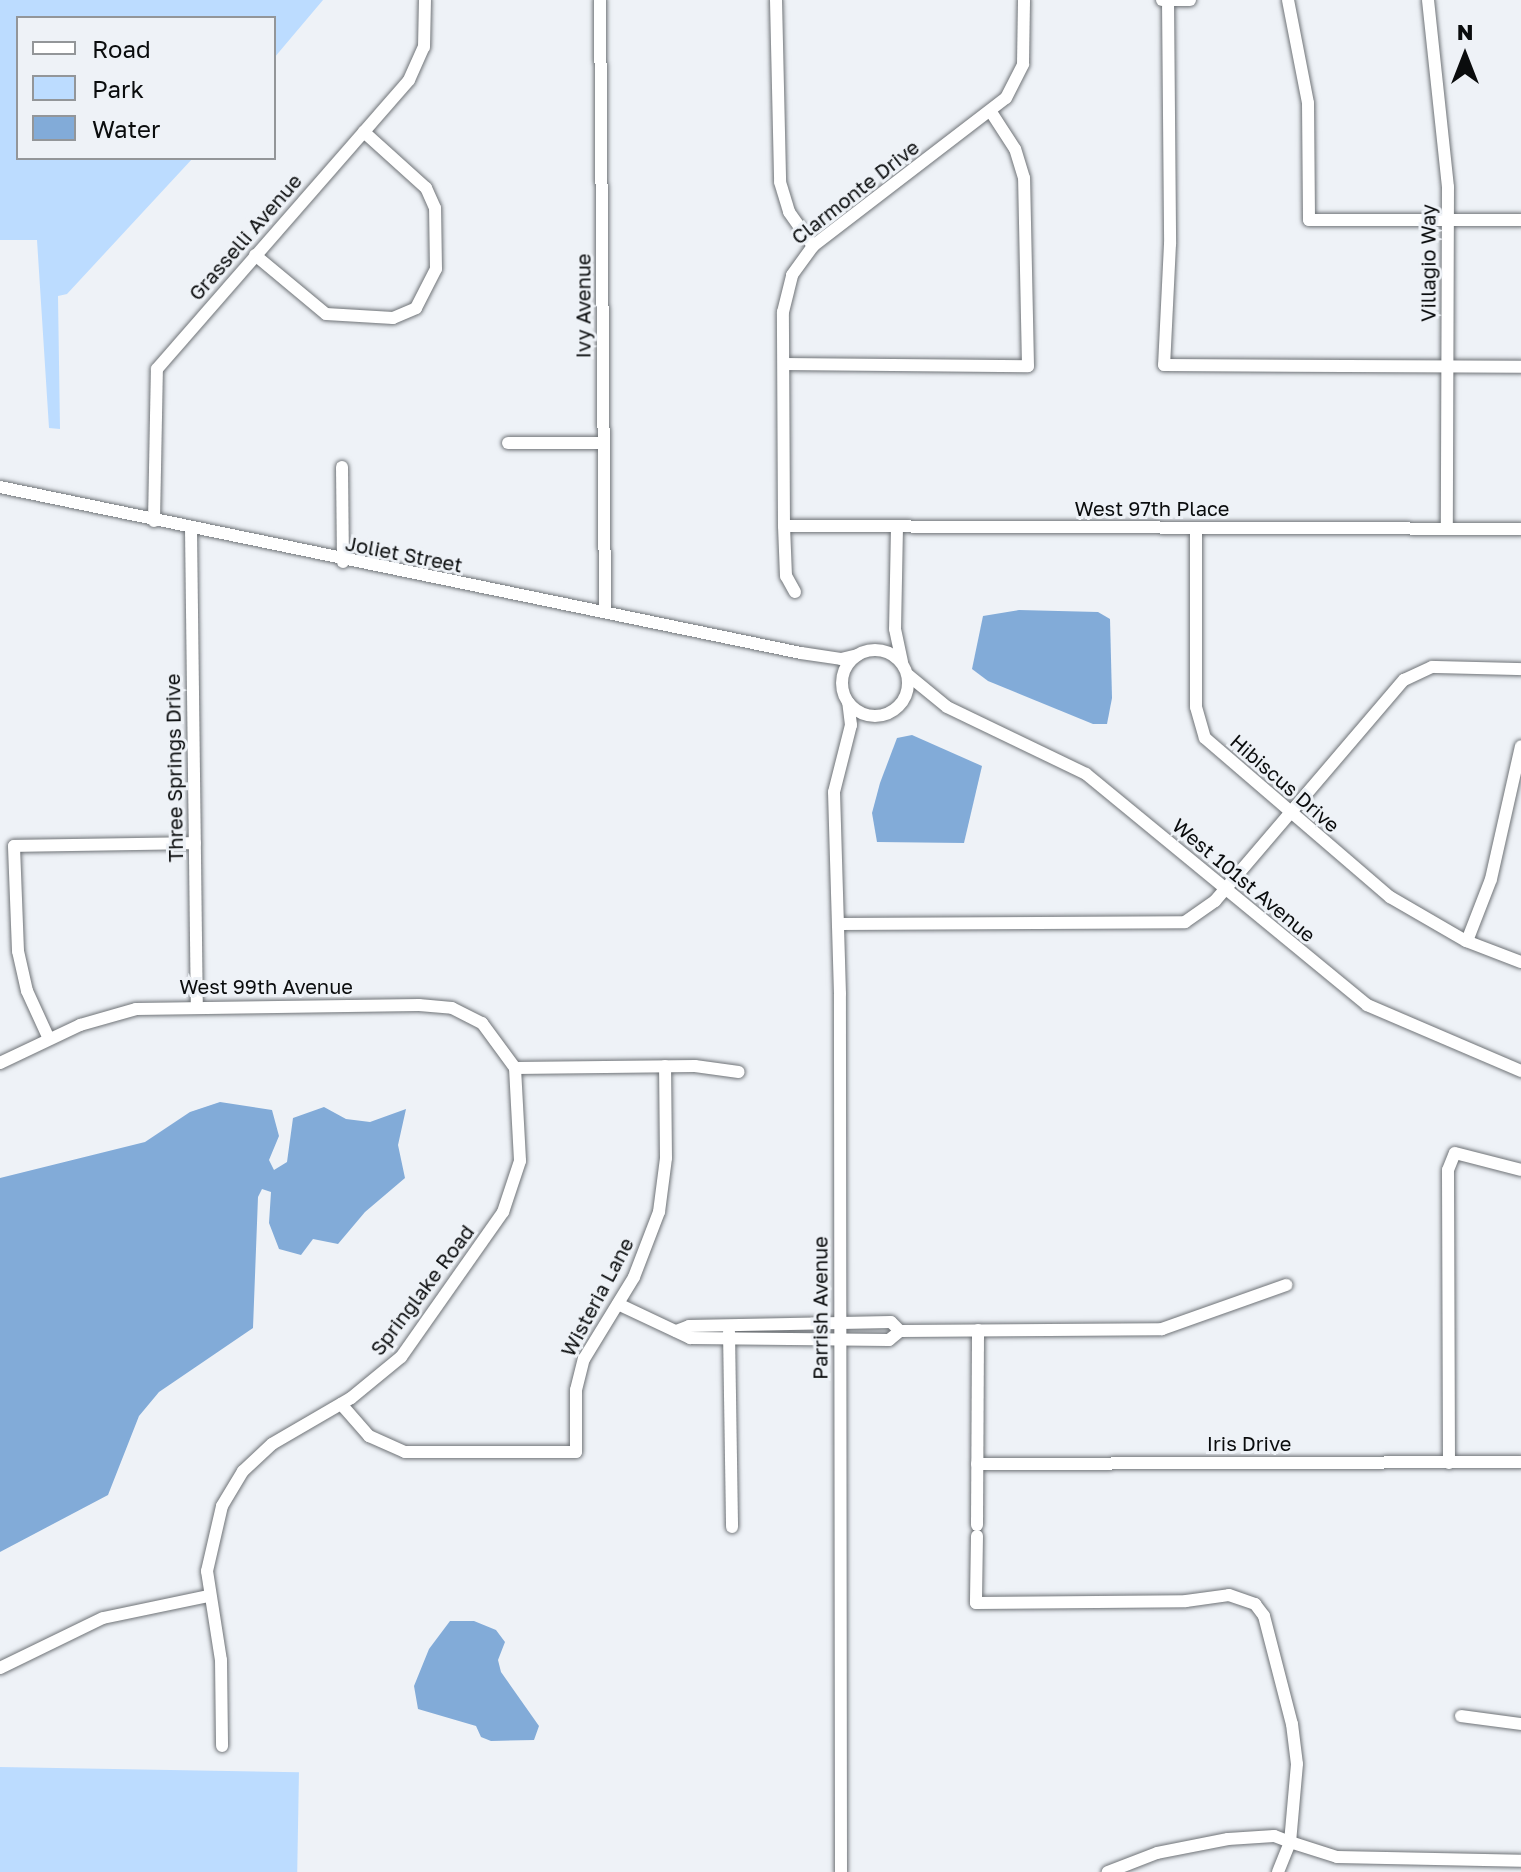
<!DOCTYPE html>
<html>
<head>
<meta charset="utf-8">
<style>
	body { margin:0 }
	#map { position:relative; width:1521px; height:1872px; overflow:hidden; background:#eef2f7; font-family:"Golos Text",sans-serif }
	div>[style] { position:absolute }
	[style*='--x'] { left:calc(var(--x)*1px); top:calc(var(--y)*1px); width:calc(var(--w)*1px); rotate:calc(var(--a)*1deg) }
	.green>* { inset:0; background:#bcdcff; transform-origin:0 0 }
	.water>* { inset:0; background:#82abd8 }
	.roads { filter:drop-shadow(0 0 2px #6f7377) drop-shadow(0 0 2px #6f7377) }
	.minor>* { height:12px; margin:-6px; padding:0 6px; transform-origin:6px; border-radius:6px; background:#fff }
	.minor>.ring { margin:-6px; padding:0; box-sizing:content-box; background:none; border:12px solid #fff; border-radius:50% }
	span { translate:-50% -50%; white-space:nowrap; text-align:center; line-height:1.15; -webkit-text-stroke:6px #eef2f7; paint-order:stroke }
	.street-label { font-size:20px; color:#0a0c0d }
	.legend { position:absolute; left:16px; top:16px; width:260px; height:144px; box-sizing:border-box; background:#eef2f7; border:2px solid #939699; margin:0; padding:10px 14px; list-style:none; font-size:24px; color:#0a0c0d }
	.legend li { display:flex; align-items:center; gap:16px; height:40px }
	.legend b { width:40px; border:2px solid #939699 }
	.north { position:absolute; left:1425px; top:16px; width:80px; height:80px; -webkit-text-stroke:6px #eef2f7; paint-order:stroke; rotate:0deg; font-size:22px; font-weight:700; line-height:32px; text-align:center; color:#0a0c0d }
	.north::after { content:''; display:block; margin:auto; width:28px; height:36px; background:#0a0c0d; clip-path:polygon(50% 0,100% 100%,50% 72%,0 100%) }
</style>
</head>
<body>
<div id="map">
	<div class="green">
		<div style="clip-path:polygon(0 0,323px 0,274px 58px,274px 18px,18px 18px,18px 158px,193px 158px,67px 294px,58px 296px,60px 429px,49px 428px,37px 240px,0 240px)"></div>
		<div style="left:0;top:1767px;width:299px;height:105px;rotate:1deg"></div>
	</div>
	<div class="water">
		<div style="clip-path:polygon(1019px 610px,1098px 612px,1110px 619px,1112px 698px,1107px 724px,1093px 724px,988px 681px,972px 669px,983px 616px)"></div>
		<div style="clip-path:polygon(912px 735px,982px 766px,964px 843px,877px 842px,872px 813px,880px 783px,897px 738px)"></div>
		<div style="clip-path:polygon(220px 1102px,272px 1110px,279px 1136px,269px 1160px,274px 1170px,287px 1162px,293px 1118px,324px 1107px,346px 1119px,370px 1122px,406px 1109px,398px 1145px,405px 1178px,365px 1212px,338px 1244px,313px 1239px,301px 1255px,279px 1249px,269px 1223px,271px 1192px,262px 1189px,258px 1197px,253px 1328px,159px 1392px,139px 1416px,108px 1495px,0 1552px,0 1178px,145px 1142px,190px 1112px)"></div>
		<div style="clip-path:polygon(450px 1621px,474px 1621px,496px 1630px,505px 1642px,498px 1660px,501px 1672px,539px 1726px,534px 1740px,491px 1741px,481px 1737px,476px 1726px,418px 1709px,414px 1686px,429px 1649px)"></div>
	</div>
	<div class="roads">
		<div class="minor">
			<div style="--x:600;--y:0;--w:612;--a:89.53"></div>
			<div style="--x:776;--y:0;--w:182;--a:88.7"></div>
			<div style="--x:780;--y:182;--w:31;--a:73"></div>
			<div style="--x:789;--y:212;--w:42;--a:54.8"></div>
			<div style="--x:1162;--y:0;--w:28;--a:0"></div>
			<div style="--x:1168;--y:0;--w:244;--a:89.5"></div>
			<div style="--x:1170;--y:244;--w:121;--a:92.8"></div>
			<div style="--x:1164;--y:365;--w:357;--a:0.3"></div>
			<div style="--x:1288;--y:0;--w:105;--a:79"></div>
			<div style="--x:1308;--y:103;--w:117;--a:89.5"></div>
			<div style="--x:1309;--y:220;--w:212;--a:0"></div>
			<div style="--x:1428;--y:0;--w:188;--a:83.9"></div>
			<div style="--x:1448;--y:187;--w:341;--a:90.2"></div>
			<div style="--x:255;--y:255;--w:92;--a:39.7"></div>
			<div style="--x:326;--y:314;--w:67;--a:3.4"></div>
			<div style="--x:393;--y:318;--w:25;--a:-23"></div>
			<div style="--x:416;--y:308;--w:44;--a:-62.9"></div>
			<div style="--x:436;--y:269;--w:61;--a:-90.9"></div>
			<div style="--x:435;--y:208;--w:22;--a:-114"></div>
			<div style="--x:426;--y:188;--w:84;--a:-137.9"></div>
			<div style="--x:784;--y:364;--w:244;--a:0.5"></div>
			<div style="--x:1028;--y:366;--w:188;--a:-91.2"></div>
			<div style="--x:1024;--y:178;--w:30;--a:-107"></div>
			<div style="--x:1015;--y:149;--w:44;--a:-123"></div>
			<div style="--x:508;--y:443;--w:96;--a:0"></div>
			<div style="--x:342;--y:467;--w:95;--a:89.4"></div>
			<div style="--x:0;--y:487;--w:818;--a:11.71"></div>
			<div style="--x:801;--y:653;--w:40;--a:8.5"></div>
			<div style="--x:841;--y:659;--w:17;--a:-13"></div>
			<div style="--x:154;--y:521;--w:152;--a:-88.9"></div>
			<div style="--x:157;--y:369;--w:383;--a:-48.9"></div>
			<div style="--x:409;--y:80;--w:36;--a:-66"></div>
			<div style="--x:424;--y:47;--w:47;--a:-88.8"></div>
			<div style="--x:784;--y:526;--w:737;--a:0.23"></div>
			<div style="--x:897;--y:527;--w:102;--a:91.1"></div>
			<div style="--x:895;--y:629;--w:34;--a:78"></div>
			<div style="--x:1196;--y:528;--w:179;--a:90"></div>
			<div style="--x:1196;--y:707;--w:32;--a:74"></div>
			<div style="--x:1205;--y:738;--w:244;--a:40.7"></div>
			<div style="--x:1390;--y:897;--w:88;--a:30.1"></div>
			<div style="--x:1466;--y:941;--w:59;--a:20.9"></div>
			<div style="--x:191;--y:529;--w:477;--a:89.3"></div>
			<div style="--x:795;--y:592;--w:18;--a:-119"></div>
			<div style="--x:786;--y:576;--w:50;--a:-92.3"></div>
			<div style="--x:784;--y:526;--w:214;--a:-90.3"></div>
			<div style="--x:783;--y:312;--w:38;--a:-76"></div>
			<div style="--x:792;--y:275;--w:36;--a:-54"></div>
			<div style="--x:813;--y:246;--w:243;--a:-37.5"></div>
			<div style="--x:1006;--y:98;--w:38;--a:-63"></div>
			<div style="--x:1023;--y:64;--w:64;--a:-89.1"></div>
			<div class="ring" style="left:842px;top:650px;width:54px;height:54px"></div>
			<div style="--x:908;--y:675;--w:50;--a:39.4"></div>
			<div style="--x:947;--y:707;--w:154;--a:25.7"></div>
			<div style="--x:1086;--y:774;--w:364;--a:39.4"></div>
			<div style="--x:1367;--y:1005;--w:168;--a:23.2"></div>
			<div style="--x:839;--y:924;--w:346;--a:-0.3"></div>
			<div style="--x:1185;--y:922;--w:37;--a:-35"></div>
			<div style="--x:1215;--y:901;--w:291;--a:-49.5"></div>
			<div style="--x:1404;--y:680;--w:31;--a:-25"></div>
			<div style="--x:1432;--y:667;--w:89;--a:1.3"></div>
			<div style="--x:1467;--y:941;--w:66;--a:-68.8"></div>
			<div style="--x:1491;--y:879;--w:136;--a:-77.3"></div>
			<div style="--x:49;--y:1039;--w:53;--a:-114.6"></div>
			<div style="--x:27;--y:991;--w:41;--a:-102.7"></div>
			<div style="--x:18;--y:951;--w:105;--a:-92.2"></div>
			<div style="--x:14;--y:846;--w:181;--a:-0.9"></div>
			<div style="--x:0;--y:1063;--w:89;--a:-25.4"></div>
			<div style="--x:80;--y:1025;--w:58;--a:-15.9"></div>
			<div style="--x:136;--y:1009;--w:283;--a:-0.8"></div>
			<div style="--x:419;--y:1005;--w:33;--a:5"></div>
			<div style="--x:452;--y:1008;--w:34;--a:27"></div>
			<div style="--x:482;--y:1023;--w:56;--a:53.7"></div>
			<div style="--x:515;--y:1068;--w:93;--a:86.9"></div>
			<div style="--x:520;--y:1161;--w:54;--a:108.4"></div>
			<div style="--x:503;--y:1212;--w:177;--a:125.1"></div>
			<div style="--x:401;--y:1357;--w:65;--a:140.6"></div>
			<div style="--x:351;--y:1398;--w:91;--a:149.8"></div>
			<div style="--x:272;--y:1444;--w:40;--a:137"></div>
			<div style="--x:243;--y:1471;--w:41;--a:121"></div>
			<div style="--x:222;--y:1506;--w:67;--a:103"></div>
			<div style="--x:207;--y:1571;--w:90;--a:81.1"></div>
			<div style="--x:221;--y:1660;--w:86;--a:89.3"></div>
			<div style="--x:515;--y:1068;--w:180;--a:-0.6"></div>
			<div style="--x:695;--y:1066;--w:44;--a:7.8"></div>
			<div style="--x:618;--y:1304;--w:80;--a:25.3"></div>
			<div style="--x:690;--y:1338;--w:199;--a:0.6"></div>
			<div style="--x:889;--y:1340;--w:14;--a:-39"></div>
			<div style="--x:900;--y:1331;--w:262;--a:-0.4"></div>
			<div style="--x:1162;--y:1329;--w:132;--a:-19.5"></div>
			<div style="--x:676;--y:1331;--w:14;--a:-21"></div>
			<div style="--x:689;--y:1326;--w:202;--a:-1.1"></div>
			<div style="--x:891;--y:1322;--w:13;--a:45"></div>
			<div style="--x:729;--y:1332;--w:195;--a:89.1"></div>
			<div style="--x:341;--y:1404;--w:43;--a:48.8"></div>
			<div style="--x:369;--y:1436;--w:39;--a:24"></div>
			<div style="--x:405;--y:1452;--w:171;--a:0"></div>
			<div style="--x:576;--y:1452;--w:62;--a:-90"></div>
			<div style="--x:576;--y:1390;--w:32;--a:-76"></div>
			<div style="--x:584;--y:1359;--w:96;--a:-58.6"></div>
			<div style="--x:634;--y:1277;--w:70;--a:-69"></div>
			<div style="--x:659;--y:1212;--w:54;--a:-82.6"></div>
			<div style="--x:666;--y:1158;--w:92;--a:-90.6"></div>
			<div style="--x:1449;--y:1463;--w:293;--a:-90.2"></div>
			<div style="--x:1448;--y:1170;--w:18;--a:-68"></div>
			<div style="--x:1455;--y:1153;--w:68;--a:14.4"></div>
			<div style="--x:977;--y:1464;--w:544;--a:-0.21"></div>
			<div style="--x:977;--y:1525;--w:195;--a:-89.7"></div>
			<div style="--x:977;--y:1536;--w:67;--a:90.9"></div>
			<div style="--x:976;--y:1603;--w:210;--a:-0.5"></div>
			<div style="--x:1186;--y:1601;--w:43;--a:-7.9"></div>
			<div style="--x:1229;--y:1595;--w:28;--a:19"></div>
			<div style="--x:1255;--y:1604;--w:15;--a:53"></div>
			<div style="--x:1264;--y:1616;--w:112;--a:75.5"></div>
			<div style="--x:1292;--y:1724;--w:40;--a:82.9"></div>
			<div style="--x:1297;--y:1764;--w:78;--a:95.1"></div>
			<div style="--x:1290;--y:1842;--w:17;--a:-159"></div>
			<div style="--x:1274;--y:1836;--w:46;--a:176.3"></div>
			<div style="--x:1228;--y:1839;--w:72;--a:168.8"></div>
			<div style="--x:1157;--y:1853;--w:53;--a:158.8"></div>
			<div style="--x:0;--y:1668;--w:114;--a:-25.9"></div>
			<div style="--x:103;--y:1618;--w:107;--a:-11.8"></div>
			<div style="--x:1461;--y:1716;--w:61;--a:7.6"></div>
			<div style="--x:841;--y:1872;--w:878;--a:-90.07"></div>
			<div style="--x:840;--y:994;--w:202;--a:-91.7"></div>
			<div style="--x:834;--y:792;--w:69;--a:-75.8"></div>
			<div style="--x:851;--y:725;--w:23;--a:-97"></div>
			<div style="--x:1278;--y:1872;--w:32;--a:-68"></div>
			<div style="--x:1290;--y:1842;--w:49;--a:17.7"></div>
			<div style="--x:1337;--y:1857;--w:184;--a:1.2"></div>
		</div>
	</div>
	<div class="street-label">
		<span style="left:855px;top:192px;rotate:-38deg">Clarmonte Drive</span>
		<span style="left:245px;top:237px;rotate:-49deg">Grasselli Avenue</span>
		<span style="left:1428px;top:263px;rotate:-90deg">Villagio Way</span>
		<span style="left:583px;top:306px;rotate:-90deg">Ivy Avenue</span>
		<span style="left:1152px;top:508px">West 97th Place</span>
		<span style="left:404px;top:554px;rotate:11deg">Joliet Street</span>
		<span style="left:174px;top:768px;rotate:-91deg">Three Springs Drive</span>
		<span style="left:1285px;top:783px;rotate:41deg">Hibiscus Drive</span>
		<span style="left:1244px;top:880px;rotate:40deg">West 101st Avenue</span>
		<span style="left:266px;top:986px">West 99th Avenue</span>
		<span style="left:422px;top:1290px;rotate:-53deg">Springlake Road</span>
		<span style="left:597px;top:1297px;rotate:-62deg">Wisteria Lane</span>
		<span style="left:820px;top:1308px;rotate:-90deg">Parrish Avenue</span>
		<span style="left:1249px;top:1443px">Iris Drive</span>
	</div>
	<ul class="legend">
	<li><b style="height:10px;background:#fff"></b>Road</li>
	<li><b style="height:22px;background:#bcdcff"></b>Park</li>
	<li><b style="height:22px;background:#82abd8"></b>Water</li>
	</ul>
	<div class="north">N</div>
</div>
</body>
</html>
